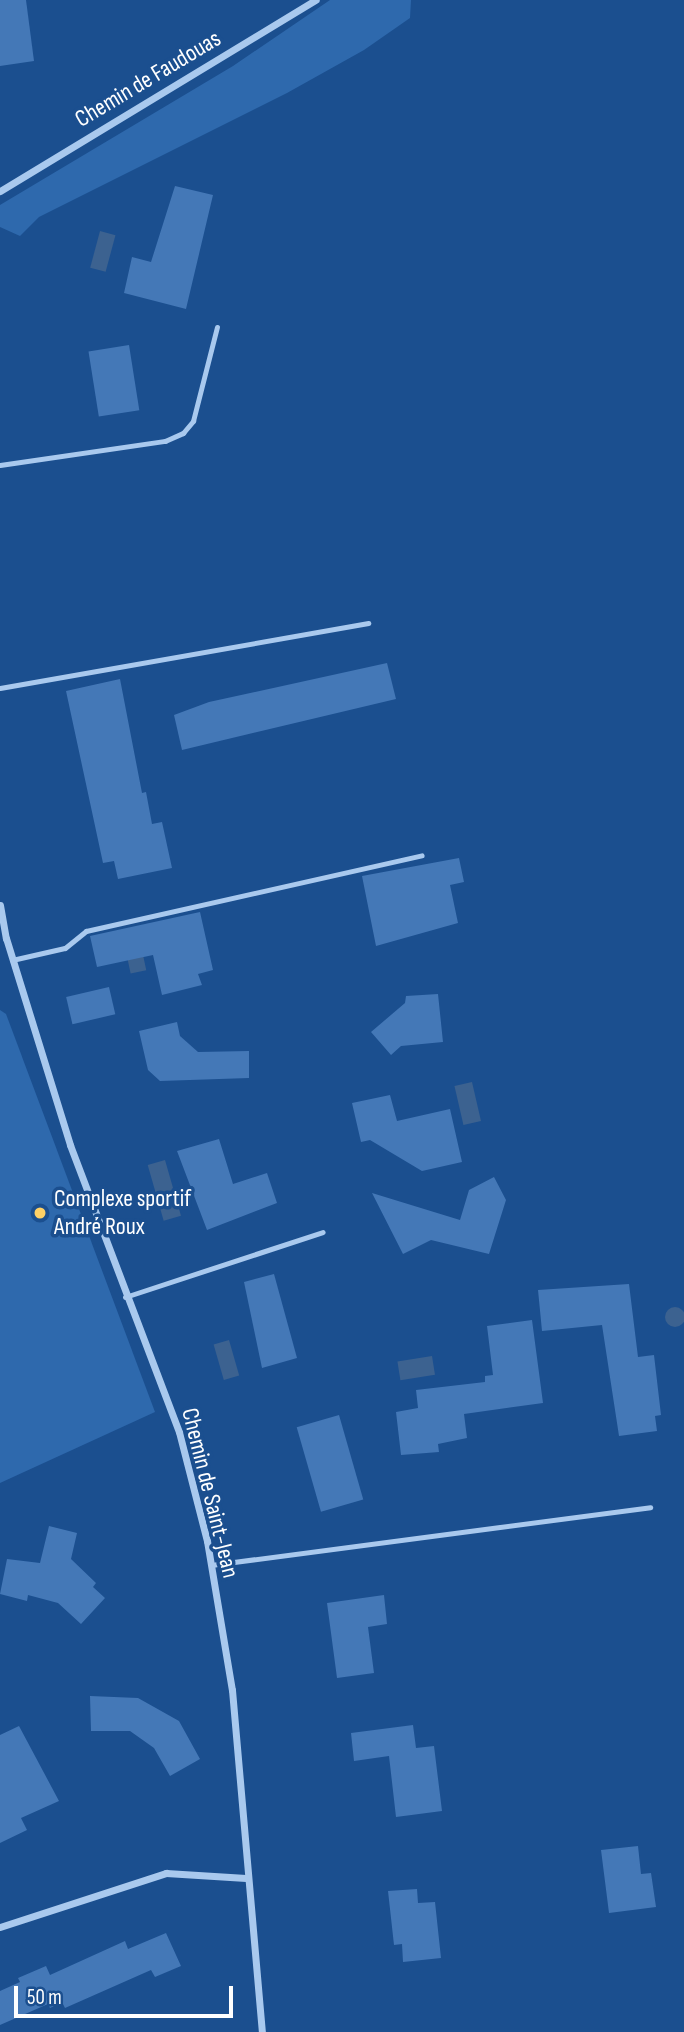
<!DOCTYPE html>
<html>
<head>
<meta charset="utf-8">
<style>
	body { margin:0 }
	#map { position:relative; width:684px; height:2032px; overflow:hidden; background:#1b4f8f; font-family:"Sofia Sans Condensed",sans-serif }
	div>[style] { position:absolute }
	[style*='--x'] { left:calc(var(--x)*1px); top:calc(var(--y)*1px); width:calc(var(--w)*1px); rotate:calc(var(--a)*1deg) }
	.green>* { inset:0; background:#2e69ad }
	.water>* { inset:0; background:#3c6290; transform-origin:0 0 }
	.round { border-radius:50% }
	.building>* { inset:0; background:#4478b7; transform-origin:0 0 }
	.service>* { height:5px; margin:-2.5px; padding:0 2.5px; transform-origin:2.5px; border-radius:2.5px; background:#a9c9ee }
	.minor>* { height:7px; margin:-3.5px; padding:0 3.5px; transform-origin:3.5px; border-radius:3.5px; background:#a9c9ee }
	.dots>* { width:19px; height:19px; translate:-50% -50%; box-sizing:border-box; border:4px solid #1b4f8f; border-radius:50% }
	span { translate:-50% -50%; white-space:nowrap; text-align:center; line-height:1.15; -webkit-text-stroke:7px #1b4f8f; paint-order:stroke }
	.street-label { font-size:24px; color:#fff }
	.poi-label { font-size:24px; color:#fff }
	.left { translate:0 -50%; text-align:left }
	.scale { position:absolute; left:14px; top:1986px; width:219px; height:32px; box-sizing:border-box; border:4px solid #fff; border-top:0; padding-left:9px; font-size:21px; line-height:24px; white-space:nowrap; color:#fff; -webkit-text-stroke:5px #1b4f8f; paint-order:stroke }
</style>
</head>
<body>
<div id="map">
	<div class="green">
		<div style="clip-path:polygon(330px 0,411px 0,410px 18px,364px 50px,287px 93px,39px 217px,20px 236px,0 227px,0 205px,233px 66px)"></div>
		<div style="clip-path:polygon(0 1010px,6px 1014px,155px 1412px,0 1483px)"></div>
	</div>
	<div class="water">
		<div style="left:100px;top:231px;width:16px;height:38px;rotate:15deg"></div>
		<div style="left:139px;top:936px;width:35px;height:16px;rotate:78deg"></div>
		<div style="left:472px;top:1082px;width:40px;height:18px;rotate:77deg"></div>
		<div style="left:165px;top:1160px;width:58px;height:18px;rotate:74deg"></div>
		<div class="round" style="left:665px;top:1307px;width:20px;height:20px"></div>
		<div style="left:229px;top:1340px;width:37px;height:16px;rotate:74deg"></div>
		<div style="left:432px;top:1356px;width:19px;height:35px;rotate:81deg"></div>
	</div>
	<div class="building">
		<div style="clip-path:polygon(0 0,26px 0,34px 61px,0 66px)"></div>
		<div style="clip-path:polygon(175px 186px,213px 195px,186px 309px,124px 293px,132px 257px,151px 262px)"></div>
		<div style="left:129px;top:345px;width:66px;height:41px;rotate:81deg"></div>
		<div style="clip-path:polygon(387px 663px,396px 699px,182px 750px,174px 715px,209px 702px)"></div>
		<div style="clip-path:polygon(120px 679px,142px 793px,146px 792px,152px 824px,162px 822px,172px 868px,118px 879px,114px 861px,103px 863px,66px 691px)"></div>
		<div style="clip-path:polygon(459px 858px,464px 882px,450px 885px,458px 923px,376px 946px,362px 876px)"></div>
		<div style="clip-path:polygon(200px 912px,213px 970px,198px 974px,202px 985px,162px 995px,153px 955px,97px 967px,90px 936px)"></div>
		<div style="left:109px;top:987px;width:28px;height:44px;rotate:77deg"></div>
		<div style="clip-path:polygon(438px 994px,443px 1042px,401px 1046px,391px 1055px,371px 1032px,405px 1003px,406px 996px)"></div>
		<div style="clip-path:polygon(177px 1022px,180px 1036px,198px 1052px,249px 1051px,249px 1078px,160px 1081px,148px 1070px,139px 1031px)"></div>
		<div style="clip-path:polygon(390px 1095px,397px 1121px,450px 1109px,462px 1162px,422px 1171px,370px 1140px,361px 1142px,352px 1103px)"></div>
		<div style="clip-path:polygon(219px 1139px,233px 1184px,267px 1173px,277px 1203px,207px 1230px,177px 1151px)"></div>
		<div style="clip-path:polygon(494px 1177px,506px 1200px,489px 1254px,431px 1240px,403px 1254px,372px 1193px,460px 1220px,469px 1190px)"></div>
		<div style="clip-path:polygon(274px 1274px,297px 1358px,262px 1368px,244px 1282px)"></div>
		<div style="clip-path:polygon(629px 1284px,638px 1357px,654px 1355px,661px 1415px,655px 1416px,657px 1431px,619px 1436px,602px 1325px,542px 1331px,538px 1290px)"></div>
		<div style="clip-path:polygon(532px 1320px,543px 1403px,464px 1414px,467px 1438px,438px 1444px,439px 1452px,401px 1455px,396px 1412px,418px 1408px,416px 1390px,485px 1382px,485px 1376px,493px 1375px,487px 1326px)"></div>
		<div style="left:339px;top:1415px;width:88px;height:44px;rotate:74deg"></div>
		<div style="clip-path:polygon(49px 1526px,77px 1533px,71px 1559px,96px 1583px,93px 1587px,105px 1598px,81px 1624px,58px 1603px,28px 1595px,27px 1601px,0 1594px,7px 1559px,40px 1563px)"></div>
		<div style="clip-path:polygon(384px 1595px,387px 1624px,368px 1627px,374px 1673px,337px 1678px,327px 1603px)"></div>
		<div style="clip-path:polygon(90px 1696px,138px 1698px,179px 1721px,200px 1759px,170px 1776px,154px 1748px,130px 1731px,91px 1731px)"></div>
		<div style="clip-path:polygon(413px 1725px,416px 1748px,434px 1746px,442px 1811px,396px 1817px,389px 1756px,354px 1761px,351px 1733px)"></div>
		<div style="clip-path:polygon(19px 1726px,59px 1801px,21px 1818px,27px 1830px,0 1843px,0 1735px)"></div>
		<div style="clip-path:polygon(638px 1846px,641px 1874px,651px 1873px,656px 1907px,609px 1913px,601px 1850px)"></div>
		<div style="clip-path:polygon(417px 1889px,418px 1903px,435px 1902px,441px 1958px,403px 1962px,402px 1944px,394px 1945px,388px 1891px)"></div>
		<div style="clip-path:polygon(166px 1933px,181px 1966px,155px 1977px,151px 1970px,65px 2008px,62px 2002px,50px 2008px,48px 2004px,0 2025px,0 1991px,20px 1982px,18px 1978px,46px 1966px,50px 1975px,125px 1941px,128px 1949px)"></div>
	</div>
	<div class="service">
		<div style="--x:0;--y:465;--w:167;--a:-8.3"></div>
		<div style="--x:165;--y:441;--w:20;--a:-24"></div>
		<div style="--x:183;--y:433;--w:16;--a:-50"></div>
		<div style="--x:193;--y:421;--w:97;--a:-75.7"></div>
		<div style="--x:0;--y:688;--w:374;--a:-10"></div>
		<div style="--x:12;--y:960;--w:54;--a:-12.8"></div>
		<div style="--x:65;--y:948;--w:27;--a:-39"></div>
		<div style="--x:86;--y:931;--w:344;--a:-12.7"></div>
		<div style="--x:125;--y:1297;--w:208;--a:-18.2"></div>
		<div style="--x:211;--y:1565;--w:443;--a:-7.5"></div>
	</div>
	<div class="minor">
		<div style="--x:0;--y:191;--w:369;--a:-31.2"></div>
		<div style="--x:0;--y:905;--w:34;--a:80"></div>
		<div style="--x:6;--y:938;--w:217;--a:72.8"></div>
		<div style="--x:70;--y:1145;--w:307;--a:69.2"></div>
		<div style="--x:179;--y:1432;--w:113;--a:75.6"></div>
		<div style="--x:207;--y:1541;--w:151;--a:80.5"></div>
		<div style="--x:232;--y:1690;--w:343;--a:85"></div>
		<div style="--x:0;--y:1927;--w:175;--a:-18"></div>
		<div style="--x:166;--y:1873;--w:80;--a:3.6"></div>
	</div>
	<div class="dots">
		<div style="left:40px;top:1213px;background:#ffd166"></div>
	</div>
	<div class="street-label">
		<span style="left:148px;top:79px;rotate:-31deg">Chemin de Faudouas</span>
		<span style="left:210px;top:1493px;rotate:76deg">Chemin de Saint-Jean</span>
	</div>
	<div class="poi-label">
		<span class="left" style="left:54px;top:1213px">Complexe sportif<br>André Roux</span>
	</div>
	<div class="scale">50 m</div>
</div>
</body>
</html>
